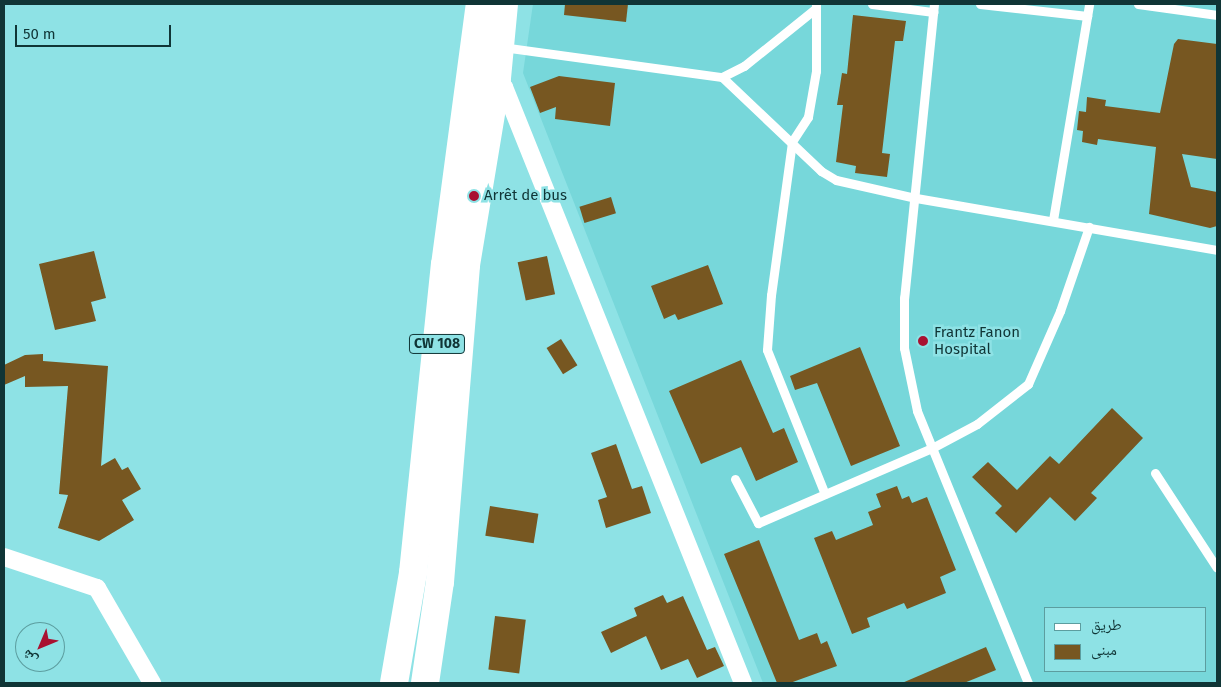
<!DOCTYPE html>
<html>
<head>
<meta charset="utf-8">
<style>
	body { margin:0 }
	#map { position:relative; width:1221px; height:687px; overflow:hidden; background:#8ee2e5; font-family:"Fira Sans","Noto Naskh Arabic",sans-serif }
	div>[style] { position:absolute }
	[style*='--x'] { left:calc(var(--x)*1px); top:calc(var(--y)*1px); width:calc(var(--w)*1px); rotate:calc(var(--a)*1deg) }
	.built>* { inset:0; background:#77d7da }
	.building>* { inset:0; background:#775721; transform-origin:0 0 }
	.service>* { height:9px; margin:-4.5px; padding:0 4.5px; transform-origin:4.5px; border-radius:4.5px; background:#fff }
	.minor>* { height:18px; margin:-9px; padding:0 9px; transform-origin:9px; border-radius:9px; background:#fff }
	.trunk>* { height:28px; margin:-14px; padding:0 14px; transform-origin:14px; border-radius:14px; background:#fff }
	.dots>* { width:14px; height:14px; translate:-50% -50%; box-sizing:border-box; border:2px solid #8ee2e5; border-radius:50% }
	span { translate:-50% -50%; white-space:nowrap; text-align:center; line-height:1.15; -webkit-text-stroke:5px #8ee2e5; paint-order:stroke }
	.shield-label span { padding:1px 4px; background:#8ee2e5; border:1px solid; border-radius:4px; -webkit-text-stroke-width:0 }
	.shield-label { font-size:14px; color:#103536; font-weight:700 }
	.poi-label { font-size:15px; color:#103536 }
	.left { translate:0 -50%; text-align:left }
	.frame { position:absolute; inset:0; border:5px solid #103536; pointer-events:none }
	.legend { position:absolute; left:1044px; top:607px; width:162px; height:65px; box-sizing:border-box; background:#8ee2e5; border:1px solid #5c9d9f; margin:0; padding:6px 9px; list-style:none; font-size:15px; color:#103536 }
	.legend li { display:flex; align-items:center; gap:10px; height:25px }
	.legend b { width:25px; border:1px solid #5c9d9f }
	.north { position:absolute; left:15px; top:622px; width:50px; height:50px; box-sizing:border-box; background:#8ee2e5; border:1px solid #5c9d9f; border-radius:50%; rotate:225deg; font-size:14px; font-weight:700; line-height:20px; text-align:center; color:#103536 }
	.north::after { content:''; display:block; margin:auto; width:18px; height:22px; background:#a91131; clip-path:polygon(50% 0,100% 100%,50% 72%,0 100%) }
	.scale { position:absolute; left:15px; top:25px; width:156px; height:22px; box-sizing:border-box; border:2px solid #103536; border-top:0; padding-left:6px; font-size:15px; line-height:18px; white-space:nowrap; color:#103536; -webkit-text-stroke:4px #8ee2e5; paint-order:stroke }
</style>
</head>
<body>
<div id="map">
	<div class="built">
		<div style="clip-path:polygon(evenodd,533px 4px,1217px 4px,1217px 683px,763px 683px,523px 73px,533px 4px,1045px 608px,1205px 608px,1205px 671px,1045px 671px,1045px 608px)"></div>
	</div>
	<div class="building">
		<div style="clip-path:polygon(565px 4px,628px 4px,626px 22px,564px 15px)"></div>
		<div style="clip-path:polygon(853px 15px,906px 21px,903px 41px,895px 41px,882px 153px,890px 154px,887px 177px,855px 173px,856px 166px,836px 162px,843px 105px,837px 105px,842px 73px,847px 74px)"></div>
		<div style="clip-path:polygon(1178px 39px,1217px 44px,1217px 159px,1182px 154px,1191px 187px,1217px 192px,1217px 226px,1210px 228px,1149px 214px,1156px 147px,1098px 139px,1097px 145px,1082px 142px,1083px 131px,1077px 130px,1079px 111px,1086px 112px,1087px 97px,1106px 100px,1105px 106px,1160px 113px,1174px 44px)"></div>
		<div style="clip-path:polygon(559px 76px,615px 83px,610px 126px,555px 119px,556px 107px,540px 113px,530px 87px)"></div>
		<div style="left:611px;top:197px;width:17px;height:33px;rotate:73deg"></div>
		<div style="clip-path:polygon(94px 251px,106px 298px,91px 302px,96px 321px,55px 330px,39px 264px)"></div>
		<div style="left:547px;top:256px;width:39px;height:30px;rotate:78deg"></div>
		<div style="clip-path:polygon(708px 265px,723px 304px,678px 320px,675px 314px,664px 319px,651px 286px)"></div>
		<div style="left:561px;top:339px;width:31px;height:17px;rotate:58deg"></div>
		<div style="clip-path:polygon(860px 347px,900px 446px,851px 466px,817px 383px,795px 390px,790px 376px)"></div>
		<div style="clip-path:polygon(43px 354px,43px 361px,108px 366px,101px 466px,115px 458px,122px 470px,128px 467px,141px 489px,122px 500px,134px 520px,99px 541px,58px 528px,68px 495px,59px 494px,68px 386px,25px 387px,25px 376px,4px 385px,4px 365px,25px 355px)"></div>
		<div style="clip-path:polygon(741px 360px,773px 433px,784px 428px,798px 462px,756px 481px,741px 447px,701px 464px,669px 391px)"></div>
		<div style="clip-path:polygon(1112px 408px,1143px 438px,1091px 493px,1097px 498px,1075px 521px,1050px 497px,1016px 533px,995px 513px,1002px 506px,972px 477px,988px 462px,1017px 490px,1050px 456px,1059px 464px)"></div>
		<div style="clip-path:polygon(616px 444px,632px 489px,642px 486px,651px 513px,606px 528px,598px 500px,607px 497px,591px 453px)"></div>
		<div style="clip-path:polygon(897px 486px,902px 499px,909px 496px,912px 503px,927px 497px,956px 570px,940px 577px,946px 593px,907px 609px,904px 603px,867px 618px,870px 627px,852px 634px,814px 538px,832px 531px,836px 540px,873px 525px,868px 512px,881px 507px,876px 494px)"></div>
		<div style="left:490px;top:506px;width:49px;height:30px;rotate:9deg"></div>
		<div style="clip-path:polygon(759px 540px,799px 640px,817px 633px,821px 644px,827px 641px,837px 666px,790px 683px,777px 683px,724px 554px)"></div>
		<div style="clip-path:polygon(663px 595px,667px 603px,683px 596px,707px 650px,715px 647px,724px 666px,697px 678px,688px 659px,661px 670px,646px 636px,611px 653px,601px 632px,637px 616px,634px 608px)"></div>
		<div style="left:495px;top:616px;width:31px;height:54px;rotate:7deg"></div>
		<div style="clip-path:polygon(986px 647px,996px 670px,964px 683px,902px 683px)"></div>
	</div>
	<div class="service">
		<div style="--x:816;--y:4;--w:67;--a:90"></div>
		<div style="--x:816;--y:71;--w:47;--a:99.9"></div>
		<div style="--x:808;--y:117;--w:30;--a:123"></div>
		<div style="--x:792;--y:142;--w:154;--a:97.8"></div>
		<div style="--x:771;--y:295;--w:55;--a:94.2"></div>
		<div style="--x:767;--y:350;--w:155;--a:68.1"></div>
		<div style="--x:872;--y:4;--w:62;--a:7.5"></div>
		<div style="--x:934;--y:4;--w:296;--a:95.8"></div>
		<div style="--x:904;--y:298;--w:50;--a:90"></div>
		<div style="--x:904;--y:348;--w:64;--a:78.3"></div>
		<div style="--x:917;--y:411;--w:294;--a:67.8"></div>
		<div style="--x:980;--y:4;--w:108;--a:6.4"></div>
		<div style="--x:1138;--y:4;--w:80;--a:7.9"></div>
		<div style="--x:502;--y:47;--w:222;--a:7.8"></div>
		<div style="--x:722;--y:77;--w:25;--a:-27"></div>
		<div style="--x:744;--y:66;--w:91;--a:-38.8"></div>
		<div style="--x:722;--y:77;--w:137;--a:43.5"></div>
		<div style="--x:821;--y:171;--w:17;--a:31"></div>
		<div style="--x:836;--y:180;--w:82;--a:12.7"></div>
		<div style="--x:916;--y:198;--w:305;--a:9.8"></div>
		<div style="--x:1053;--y:220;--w:219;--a:-80.5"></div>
		<div style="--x:1155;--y:473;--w:113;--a:56.9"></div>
		<div style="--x:735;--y:479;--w:50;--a:62.4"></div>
		<div style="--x:758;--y:523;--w:189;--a:-23.3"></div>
		<div style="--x:932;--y:448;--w:51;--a:-28.1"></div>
		<div style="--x:977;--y:424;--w:65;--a:-38.1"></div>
		<div style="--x:1028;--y:384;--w:80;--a:-66.3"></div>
		<div style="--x:1060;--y:311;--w:89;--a:-71"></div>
	</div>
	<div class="minor">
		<div style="--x:494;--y:76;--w:15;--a:48"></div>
		<div style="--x:504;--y:87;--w:642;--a:68.15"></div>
		<div style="--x:4;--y:557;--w:98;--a:18.4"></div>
		<div style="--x:97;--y:588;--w:110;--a:59.9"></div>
	</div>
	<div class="trunk">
		<div style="--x:394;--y:683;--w:112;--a:-80.2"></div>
		<div style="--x:413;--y:573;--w:310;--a:-84.1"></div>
		<div style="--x:445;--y:265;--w:263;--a:-82.4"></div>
		<div style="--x:425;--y:683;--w:102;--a:-81.6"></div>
		<div style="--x:440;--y:582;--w:318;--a:-85.3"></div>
		<div style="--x:466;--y:265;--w:190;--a:-80.6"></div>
		<div style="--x:497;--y:78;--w:74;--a:-84.6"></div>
	</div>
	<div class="dots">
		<div style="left:474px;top:196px;background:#a91131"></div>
		<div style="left:923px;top:341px;background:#a91131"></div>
	</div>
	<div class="shield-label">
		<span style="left:437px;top:344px">CW 108</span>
	</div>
	<div class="poi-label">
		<span class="left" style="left:484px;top:196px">Arrêt de bus</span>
		<span class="left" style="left:934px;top:341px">Frantz Fanon<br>Hospital</span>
	</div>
	<div class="frame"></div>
	<ul class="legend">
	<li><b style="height:6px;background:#fff"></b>طريق</li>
	<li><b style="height:14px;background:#775721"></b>مبنى</li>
	</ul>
	<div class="north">ش</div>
	<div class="scale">50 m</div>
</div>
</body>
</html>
